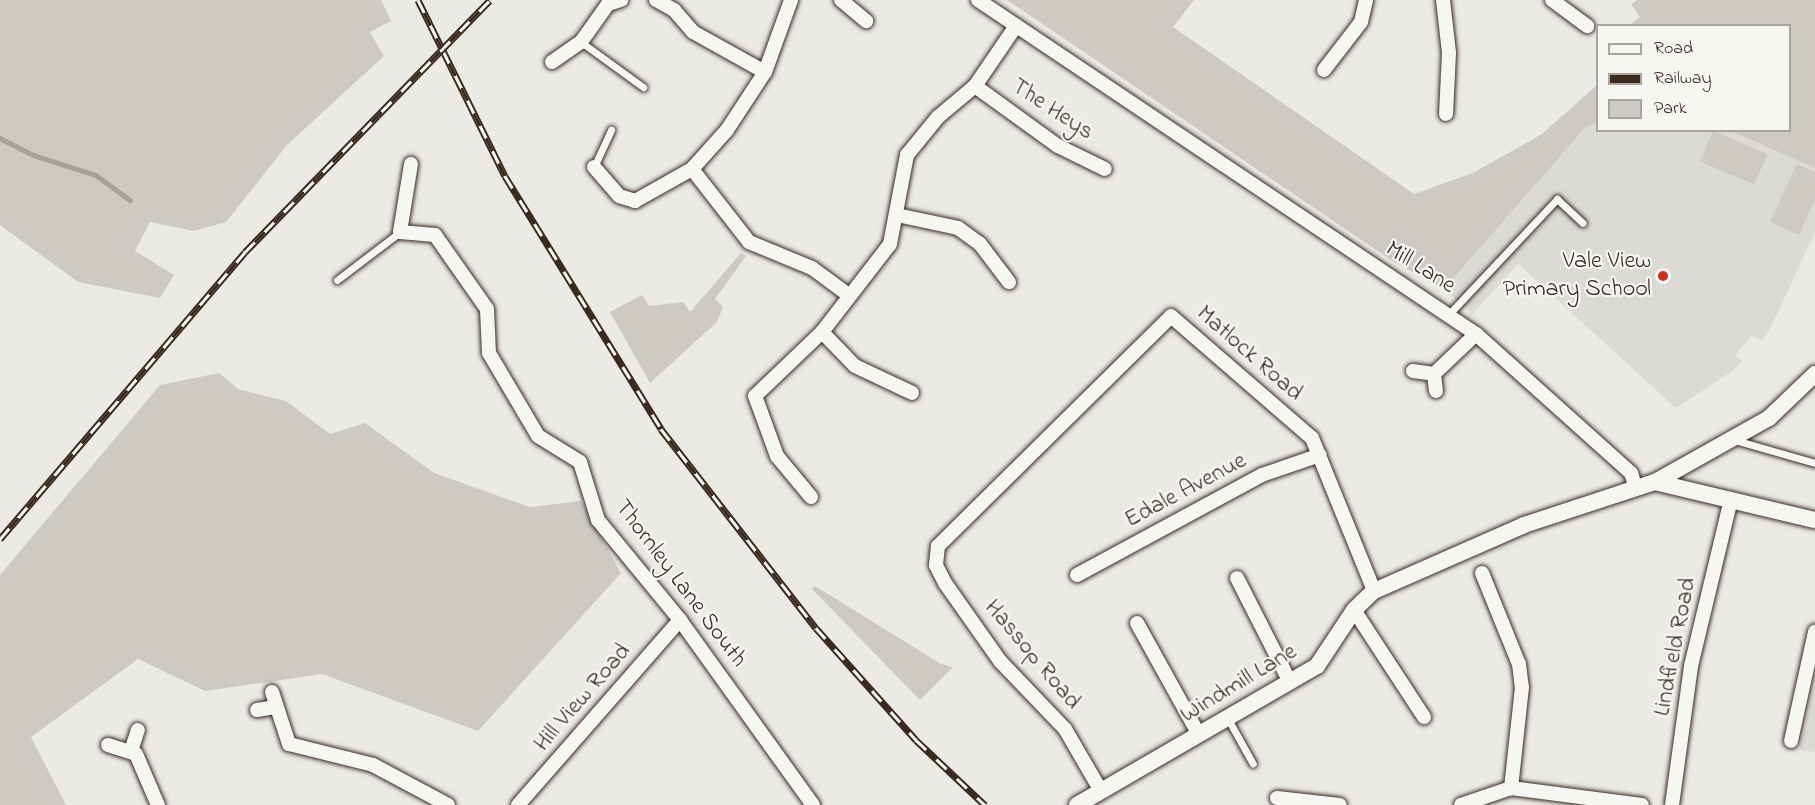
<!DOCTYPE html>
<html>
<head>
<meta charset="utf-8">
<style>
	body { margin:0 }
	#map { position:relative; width:1815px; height:805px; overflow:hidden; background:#ebeae5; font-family:"Indie Flower",sans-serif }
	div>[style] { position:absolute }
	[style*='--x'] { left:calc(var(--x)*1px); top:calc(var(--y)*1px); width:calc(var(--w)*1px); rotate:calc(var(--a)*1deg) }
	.built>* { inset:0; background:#dcdad4 }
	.green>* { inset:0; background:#cdcac4; transform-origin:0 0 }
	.stream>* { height:4.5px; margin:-2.25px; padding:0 2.25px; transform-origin:2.25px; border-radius:2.25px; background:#a8a198 }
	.roads { filter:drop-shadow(0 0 2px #3b2a1e) drop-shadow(0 0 2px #3b2a1e) }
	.service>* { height:7px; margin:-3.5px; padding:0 3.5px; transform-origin:3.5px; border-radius:3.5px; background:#f6f6f2 }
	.minor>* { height:14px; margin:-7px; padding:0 7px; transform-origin:7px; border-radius:7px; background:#f6f6f2 }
	.tertiary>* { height:16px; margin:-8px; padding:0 8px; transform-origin:8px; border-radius:8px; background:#f6f6f2 }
	.rail>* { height:7px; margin-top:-3.5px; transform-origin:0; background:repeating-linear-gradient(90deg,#f6f6f2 0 14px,#3b2a1e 0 28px); box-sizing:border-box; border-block:2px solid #3b2a1e }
	.dots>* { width:16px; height:16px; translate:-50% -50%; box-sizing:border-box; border:3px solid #f6f6f2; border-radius:50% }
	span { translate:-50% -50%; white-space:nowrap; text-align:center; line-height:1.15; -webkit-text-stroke:4.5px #f6f6f2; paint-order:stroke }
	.street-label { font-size:24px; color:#3b2a1e }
	.poi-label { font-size:24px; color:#3b2a1e }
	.right { translate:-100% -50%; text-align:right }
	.legend { position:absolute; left:1596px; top:24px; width:195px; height:108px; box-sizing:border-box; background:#f6f6f2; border:2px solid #aba49d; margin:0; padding:8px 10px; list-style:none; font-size:18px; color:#3b2a1e }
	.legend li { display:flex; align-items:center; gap:12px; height:30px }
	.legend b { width:30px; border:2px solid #aba49d }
</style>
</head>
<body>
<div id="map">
	<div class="built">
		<div style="clip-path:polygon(1597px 122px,1598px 130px,1731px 131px,1815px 168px,1815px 232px,1770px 329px,1762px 341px,1752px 335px,1735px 355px,1742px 361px,1731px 372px,1676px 408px,1518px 264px,1469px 318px,1470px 311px,1444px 289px,1586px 127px)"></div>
		<div style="clip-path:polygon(1815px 684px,1815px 752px,1799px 750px)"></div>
	</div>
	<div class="green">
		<div style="clip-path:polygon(0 0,381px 0,391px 21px,370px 32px,384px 56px,287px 145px,226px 222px,194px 231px,150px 222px,135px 251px,174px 275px,160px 298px,78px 282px,0 225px)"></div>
		<div style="clip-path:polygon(1007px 0,1194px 0,1173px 27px,1414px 194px,1473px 173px,1542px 134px,1597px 85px,1597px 122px,1586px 127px,1444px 289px,1391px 260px)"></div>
		<div style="clip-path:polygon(1637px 0,1815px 0,1815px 168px,1731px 131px,1790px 130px,1790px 26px,1630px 25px,1640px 17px,1631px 4px)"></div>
		<div style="left:1713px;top:131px;width:59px;height:33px;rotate:23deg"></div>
		<div style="clip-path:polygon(1797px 164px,1815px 172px,1815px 199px,1799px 235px,1770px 222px)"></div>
		<div style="clip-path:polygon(741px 253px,746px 256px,715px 299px,723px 307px,717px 322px,650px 383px,610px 312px,642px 295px,649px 306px,683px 302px,690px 312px)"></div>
		<div style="clip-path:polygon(219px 373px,238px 389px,286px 401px,330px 434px,365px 423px,434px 473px,530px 507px,581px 501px,621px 573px,478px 731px,322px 674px,205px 691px,138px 659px,31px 737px,66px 805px,0 805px,0 575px,160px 385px)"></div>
		<div style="clip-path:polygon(815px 586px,941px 664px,953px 667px,920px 700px,812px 589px)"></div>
	</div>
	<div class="stream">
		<div style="--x:0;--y:138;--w:37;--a:27"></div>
		<div style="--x:33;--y:155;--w:66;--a:17.6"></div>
		<div style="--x:96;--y:175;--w:42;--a:36.3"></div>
	</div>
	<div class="roads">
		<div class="service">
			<div style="--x:581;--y:42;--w:77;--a:36"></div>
			<div style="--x:594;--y:167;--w:41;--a:-65.3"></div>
			<div style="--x:337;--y:280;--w:79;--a:-37.3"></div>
			<div style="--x:1449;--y:314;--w:158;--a:-46.8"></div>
			<div style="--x:1557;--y:199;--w:35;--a:43"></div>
			<div style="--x:1735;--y:440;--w:83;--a:16"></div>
			<div style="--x:1228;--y:719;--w:51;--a:60.9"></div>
		</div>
		<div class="minor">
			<div style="--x:656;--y:0;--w:21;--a:29"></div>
			<div style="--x:674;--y:10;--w:29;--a:49"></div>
			<div style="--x:693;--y:32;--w:82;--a:29.1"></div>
			<div style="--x:841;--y:0;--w:33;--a:40"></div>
			<div style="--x:978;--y:0;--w:600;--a:33.85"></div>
			<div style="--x:1476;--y:334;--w:208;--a:41.9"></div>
			<div style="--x:1631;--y:473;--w:13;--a:72"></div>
			<div style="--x:1443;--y:0;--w:53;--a:83.5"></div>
			<div style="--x:1449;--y:53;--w:61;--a:92.8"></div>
			<div style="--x:1552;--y:0;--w:44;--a:36.6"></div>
			<div style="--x:552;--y:62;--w:35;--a:-35"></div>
			<div style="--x:581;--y:42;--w:47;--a:-54.6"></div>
			<div style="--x:608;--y:4;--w:14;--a:-17"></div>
			<div style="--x:1324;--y:70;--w:61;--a:-52.4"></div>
			<div style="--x:1361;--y:22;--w:23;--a:-77"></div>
			<div style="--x:975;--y:86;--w:102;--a:35.9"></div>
			<div style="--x:1058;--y:146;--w:52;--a:26.1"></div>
			<div style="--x:411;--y:164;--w:69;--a:99.2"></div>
			<div style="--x:400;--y:232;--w:35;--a:5"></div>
			<div style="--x:435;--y:235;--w:90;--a:54.9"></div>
			<div style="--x:487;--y:309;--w:44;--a:87.4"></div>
			<div style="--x:489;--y:353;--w:96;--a:59.4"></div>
			<div style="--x:538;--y:436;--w:49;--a:31.8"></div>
			<div style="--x:580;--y:462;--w:61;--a:72.8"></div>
			<div style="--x:598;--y:520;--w:129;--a:50.6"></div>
			<div style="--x:680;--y:620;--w:228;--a:54.3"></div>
			<div style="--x:594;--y:167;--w:38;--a:49"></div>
			<div style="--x:619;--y:196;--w:17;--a:17"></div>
			<div style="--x:635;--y:201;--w:65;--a:-29.3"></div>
			<div style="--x:692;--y:169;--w:52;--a:-48.1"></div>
			<div style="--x:727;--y:130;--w:69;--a:-56.8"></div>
			<div style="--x:765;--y:72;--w:77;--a:-70.1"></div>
			<div style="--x:692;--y:169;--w:93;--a:52"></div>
			<div style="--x:749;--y:242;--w:68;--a:22.4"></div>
			<div style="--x:812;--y:268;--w:44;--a:36.6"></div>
			<div style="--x:897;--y:215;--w:62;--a:12"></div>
			<div style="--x:958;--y:228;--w:27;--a:36"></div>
			<div style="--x:980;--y:244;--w:48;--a:52.7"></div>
			<div style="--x:822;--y:332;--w:47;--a:45.9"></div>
			<div style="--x:855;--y:366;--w:63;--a:25.3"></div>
			<div style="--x:1413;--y:371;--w:21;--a:8"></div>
			<div style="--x:1436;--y:391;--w:17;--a:-97"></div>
			<div style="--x:1434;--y:374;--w:58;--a:-43.6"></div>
			<div style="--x:811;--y:497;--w:53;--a:-129.7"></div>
			<div style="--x:777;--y:456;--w:64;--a:-110.1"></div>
			<div style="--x:755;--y:396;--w:93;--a:-43.7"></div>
			<div style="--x:822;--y:332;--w:111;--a:-52.3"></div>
			<div style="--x:890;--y:244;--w:91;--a:-79.2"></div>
			<div style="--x:907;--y:155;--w:49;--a:-50.8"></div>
			<div style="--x:938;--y:117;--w:48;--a:-40"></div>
			<div style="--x:975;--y:86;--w:73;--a:-55.7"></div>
			<div style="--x:1482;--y:573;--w:98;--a:67.9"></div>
			<div style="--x:1519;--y:664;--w:23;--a:83"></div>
			<div style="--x:1522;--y:687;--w:102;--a:96.2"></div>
			<div style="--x:1077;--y:575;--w:210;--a:-28.4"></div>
			<div style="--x:1262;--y:475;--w:61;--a:-19"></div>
			<div style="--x:1237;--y:578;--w:117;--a:63"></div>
			<div style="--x:1354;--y:610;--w:128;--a:56.8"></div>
			<div style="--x:1137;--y:623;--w:128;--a:61"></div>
			<div style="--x:272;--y:692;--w:55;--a:71.9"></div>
			<div style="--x:289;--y:744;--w:87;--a:14"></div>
			<div style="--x:373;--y:765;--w:85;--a:28.1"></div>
			<div style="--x:257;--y:710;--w:18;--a:-9"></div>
			<div style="--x:1791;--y:741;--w:112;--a:-77.6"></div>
			<div style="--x:108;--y:745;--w:29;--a:18"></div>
			<div style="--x:136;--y:754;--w:56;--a:66.7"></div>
			<div style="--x:131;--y:751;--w:22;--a:-72"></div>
			<div style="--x:1101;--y:791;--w:72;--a:-120.1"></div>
			<div style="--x:1065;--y:729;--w:94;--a:-133.7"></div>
			<div style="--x:1000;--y:661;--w:95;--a:-125.2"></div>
			<div style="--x:945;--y:583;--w:20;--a:-117"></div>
			<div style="--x:936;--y:565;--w:19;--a:-84"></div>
			<div style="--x:938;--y:546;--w:327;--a:-44.6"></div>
			<div style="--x:1171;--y:316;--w:186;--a:40.9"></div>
			<div style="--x:1312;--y:438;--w:165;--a:67.9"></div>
			<div style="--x:1277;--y:798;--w:63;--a:6.3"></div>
			<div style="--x:518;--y:805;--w:246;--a:-48.8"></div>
			<div style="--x:1461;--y:805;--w:53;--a:-18.8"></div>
			<div style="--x:1511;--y:788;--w:132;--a:7.4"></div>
			<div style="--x:1672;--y:805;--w:140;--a:-82.2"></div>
			<div style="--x:1691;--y:666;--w:171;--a:-76.5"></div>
		</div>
		<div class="tertiary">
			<div style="--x:1655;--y:482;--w:164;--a:13.4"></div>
			<div style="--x:1077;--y:805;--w:277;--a:-30.1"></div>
			<div style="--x:1317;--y:666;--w:67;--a:-56.5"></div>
			<div style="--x:1354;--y:610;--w:28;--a:-44"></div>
			<div style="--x:1374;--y:591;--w:164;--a:-23.7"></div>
			<div style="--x:1524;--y:525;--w:138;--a:-18.2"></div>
			<div style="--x:1655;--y:482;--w:131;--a:-29.3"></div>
			<div style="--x:1769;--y:418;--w:64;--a:-43.7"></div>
		</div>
	</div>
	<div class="rail">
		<div style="--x:418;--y:0;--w:196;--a:63.7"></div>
		<div style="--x:505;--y:176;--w:297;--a:58.3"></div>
		<div style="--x:661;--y:429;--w:252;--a:52.1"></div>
		<div style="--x:816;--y:628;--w:150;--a:48.2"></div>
		<div style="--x:916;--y:740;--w:95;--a:43.3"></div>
		<div style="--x:0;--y:539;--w:377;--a:-49.5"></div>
		<div style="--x:245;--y:252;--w:351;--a:-45.8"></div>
	</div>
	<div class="dots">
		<div style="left:1663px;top:276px;background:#c8321e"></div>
	</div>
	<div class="street-label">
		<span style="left:1052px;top:110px;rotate:33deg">The Heys</span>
		<span style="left:1420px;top:268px;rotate:32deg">Mill Lane</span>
		<span style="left:1249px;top:354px;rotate:41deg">Matlock Road</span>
		<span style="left:1186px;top:491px;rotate:-28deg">Edale Avenue</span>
		<span style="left:680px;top:584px;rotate:53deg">Thornley Lane South</span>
		<span style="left:1676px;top:647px;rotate:-79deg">Lindfield Road</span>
		<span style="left:1032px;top:655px;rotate:50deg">Hassop Road</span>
		<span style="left:1239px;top:684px;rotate:-31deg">Windmill Lane</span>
		<span style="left:583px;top:698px;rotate:-49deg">Hill View Road</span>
	</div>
	<div class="poi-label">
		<span class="right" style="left:1651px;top:276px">Vale View<br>Primary School</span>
	</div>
	<ul class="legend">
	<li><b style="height:8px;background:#f6f6f2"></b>Road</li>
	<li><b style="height:8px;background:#3b2a1e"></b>Railway</li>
	<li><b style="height:16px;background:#cdcac4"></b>Park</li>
	</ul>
</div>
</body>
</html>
